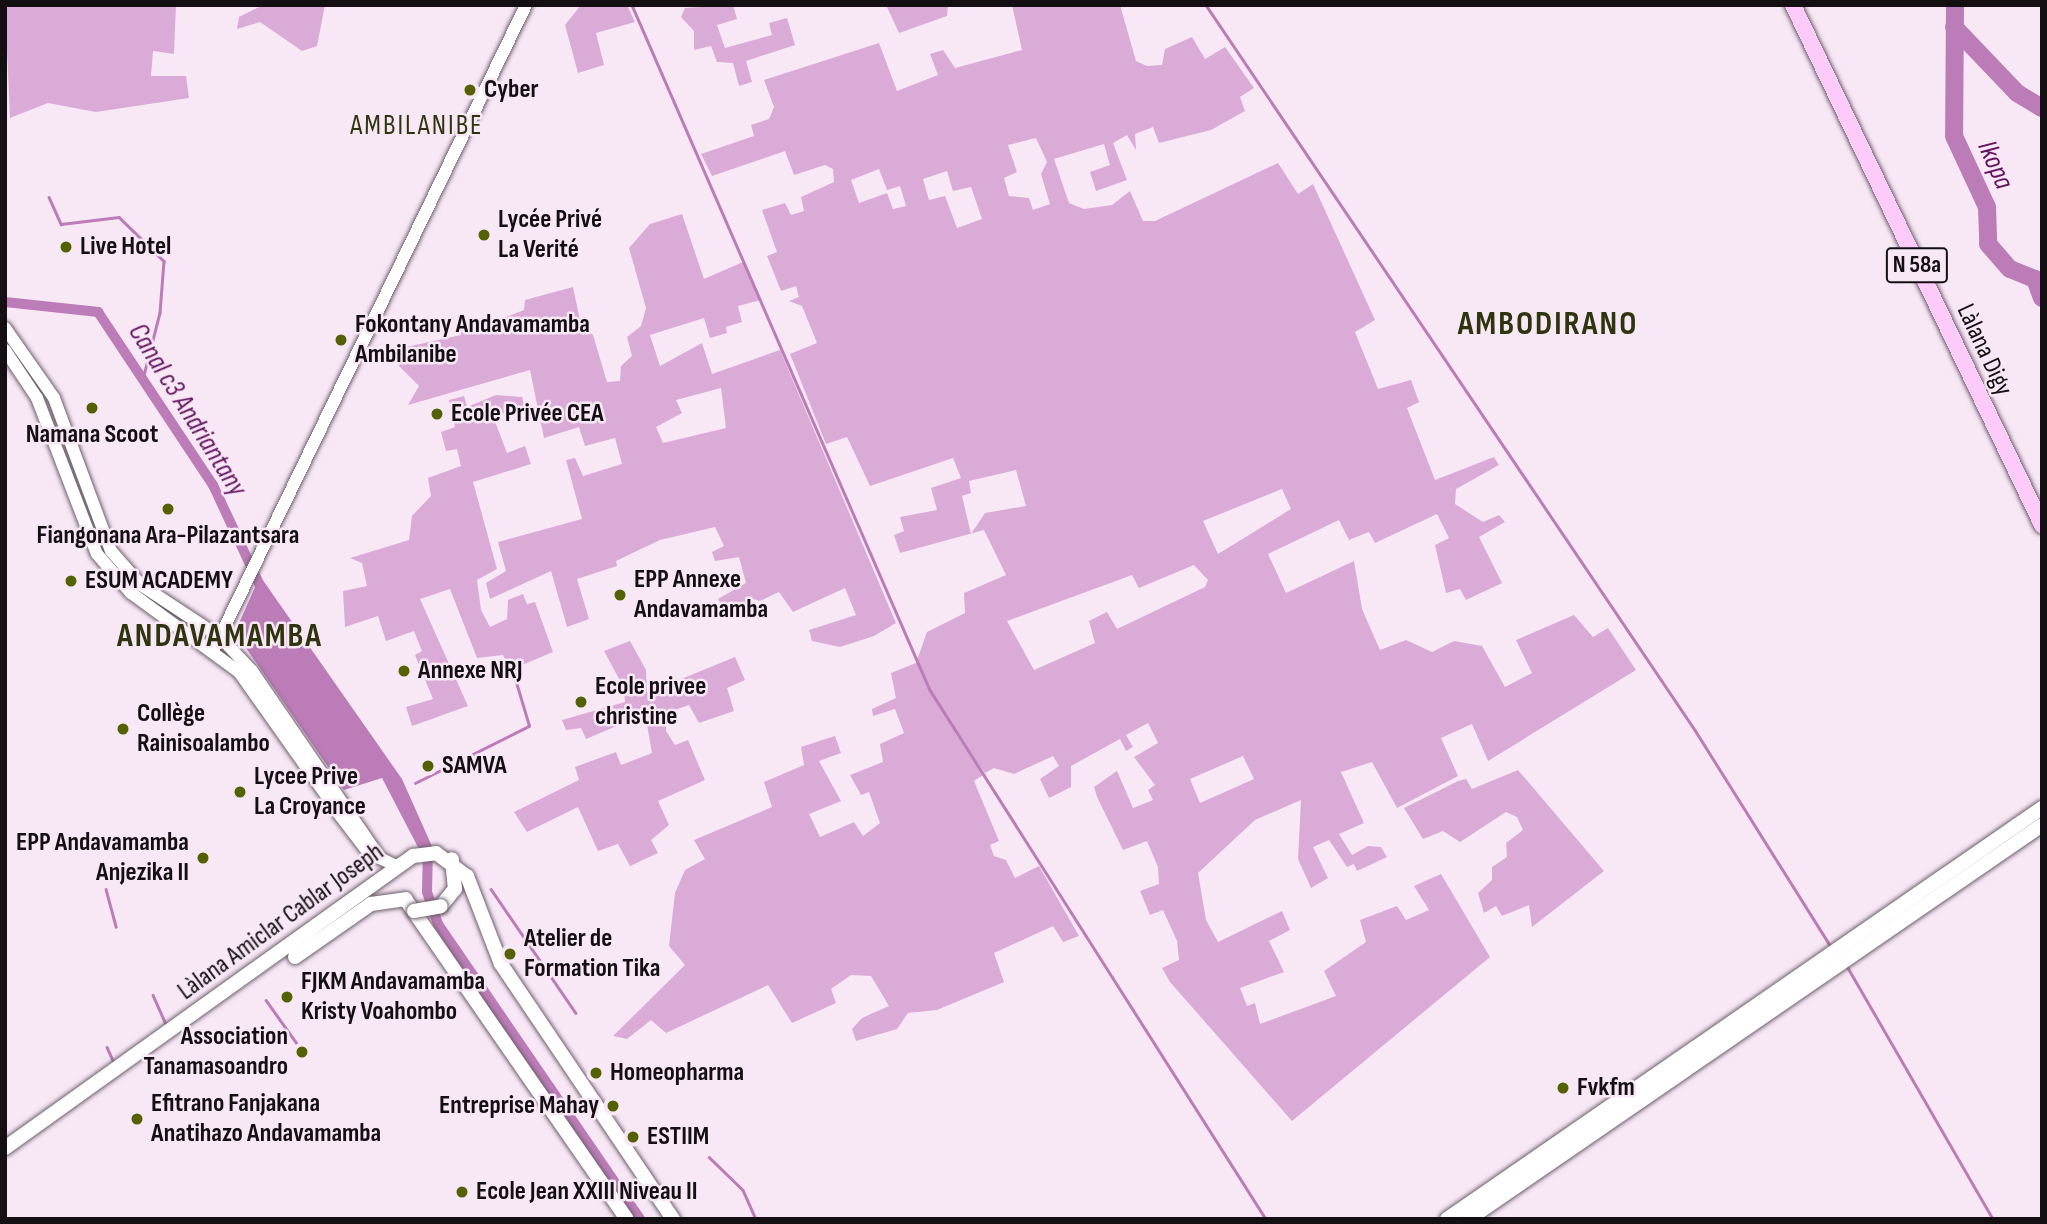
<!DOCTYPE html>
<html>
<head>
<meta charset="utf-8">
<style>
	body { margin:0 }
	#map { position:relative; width:2047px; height:1224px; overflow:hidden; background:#f8e8f6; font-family:"Sofia Sans Condensed",sans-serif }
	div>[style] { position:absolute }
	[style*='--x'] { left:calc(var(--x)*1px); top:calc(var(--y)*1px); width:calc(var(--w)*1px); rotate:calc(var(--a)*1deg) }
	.green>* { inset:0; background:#daabd6 }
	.water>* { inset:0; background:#bc7cb8 }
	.stream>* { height:2.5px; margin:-1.25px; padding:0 1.25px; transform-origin:1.25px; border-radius:1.25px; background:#bc7cb8 }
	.canal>* { height:10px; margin:-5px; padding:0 5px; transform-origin:5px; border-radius:5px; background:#bc7cb8 }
	.river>* { height:18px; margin:-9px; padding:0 9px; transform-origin:9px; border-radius:9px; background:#bc7cb8 }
	.roads { filter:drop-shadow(0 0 2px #6d5f6b) drop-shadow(0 0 2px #6d5f6b) }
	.tertiary>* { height:12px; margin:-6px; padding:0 6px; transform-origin:6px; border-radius:6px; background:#fff }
	.secondary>* { height:14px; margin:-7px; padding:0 7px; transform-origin:7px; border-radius:7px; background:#fff }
	.primary>* { height:16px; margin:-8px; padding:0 8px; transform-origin:8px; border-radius:8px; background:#fccbf9 }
	.bridges { filter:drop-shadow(0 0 2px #6d5f6b) drop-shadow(0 0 2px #6d5f6b) }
	.secondary-bridge>* { height:14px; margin:-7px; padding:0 7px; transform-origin:7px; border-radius:7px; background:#fff }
	.dots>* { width:19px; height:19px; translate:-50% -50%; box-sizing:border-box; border:4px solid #f8e8f6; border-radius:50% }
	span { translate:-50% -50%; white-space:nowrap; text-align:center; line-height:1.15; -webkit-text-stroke:5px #f8e8f6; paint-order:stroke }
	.shield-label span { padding:2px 5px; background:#f8e8f6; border:2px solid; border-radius:5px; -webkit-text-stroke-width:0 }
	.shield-label { font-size:24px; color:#140f13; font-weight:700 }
	.poi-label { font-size:26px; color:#140f13; font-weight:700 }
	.left { translate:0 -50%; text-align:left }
	.right { translate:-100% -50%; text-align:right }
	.street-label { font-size:26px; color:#140f13 }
	.neighbourhood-label { font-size:28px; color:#2e350e; letter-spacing:2px }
	.water-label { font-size:28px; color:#621360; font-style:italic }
	.district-label { font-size:33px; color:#2e350e; font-weight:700; letter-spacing:2px }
	.frame { position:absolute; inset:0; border:7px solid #140f13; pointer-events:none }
</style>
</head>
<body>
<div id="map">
	<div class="green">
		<div style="clip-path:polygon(5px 5px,176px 5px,174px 54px,153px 51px,151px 76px,186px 76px,189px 98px,96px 112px,48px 103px,10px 118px)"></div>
		<div style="clip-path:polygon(263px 5px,325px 5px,317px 46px,302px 51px,260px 22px,237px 29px,239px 17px)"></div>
		<div style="clip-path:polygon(581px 5px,627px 5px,635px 22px,596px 33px,604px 65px,578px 73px,565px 25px)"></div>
		<div style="clip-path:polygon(733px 5px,737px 19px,717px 25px,725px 48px,772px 35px,769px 23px,787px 18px,795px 45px,746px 61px,752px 82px,739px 86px,733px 63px,717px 62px,711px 46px,694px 50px,694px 31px,681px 17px,685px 8px)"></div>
		<div style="clip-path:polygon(886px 5px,948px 5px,947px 16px,899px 33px)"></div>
		<div style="clip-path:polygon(evenodd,1012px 5px,1120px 5px,1136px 61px,1147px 66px,1162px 65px,1165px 49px,1192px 37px,1205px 59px,1225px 47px,1254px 88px,1240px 97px,1245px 111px,1211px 130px,1159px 143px,1153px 127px,1135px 134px,1136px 150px,1127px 135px,1113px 143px,1127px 180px,1096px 191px,1090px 172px,1110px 165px,1104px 144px,1054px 159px,1069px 203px,1084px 209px,1112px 205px,1130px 191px,1143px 221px,1155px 221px,1278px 163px,1298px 194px,1313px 184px,1375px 320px,1355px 332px,1378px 389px,1411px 380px,1419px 402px,1407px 408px,1435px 480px,1494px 457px,1499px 465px,1456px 489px,1455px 504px,1483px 522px,1499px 515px,1505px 522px,1479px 537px,1502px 583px,1466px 600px,1460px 589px,1446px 593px,1435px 545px,1449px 538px,1437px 514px,1375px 543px,1369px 532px,1349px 540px,1339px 520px,1268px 554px,1286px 593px,1354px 561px,1362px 609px,1380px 650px,1406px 640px,1432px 652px,1454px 641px,1482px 646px,1505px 687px,1532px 673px,1516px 640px,1574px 615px,1593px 637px,1608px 628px,1636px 670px,1488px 761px,1472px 724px,1441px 738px,1458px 776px,1397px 808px,1372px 762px,1341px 772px,1364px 823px,1339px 834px,1352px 855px,1368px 846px,1381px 847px,1387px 857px,1357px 871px,1354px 864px,1347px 867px,1329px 840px,1313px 847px,1328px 878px,1311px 888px,1298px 859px,1301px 800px,1255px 820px,1198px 873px,1206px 920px,1218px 942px,1282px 911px,1290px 930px,1269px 941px,1284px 972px,1240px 988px,1247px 1006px,1255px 1003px,1260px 1024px,1336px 996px,1324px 971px,1366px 942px,1360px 920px,1397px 906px,1406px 920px,1429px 910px,1414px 886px,1441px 874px,1490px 957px,1292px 1121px,1170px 982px,1162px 968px,1179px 960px,1177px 941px,1163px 910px,1150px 915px,1140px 891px,1159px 884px,1158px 867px,1147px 841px,1123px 850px,1097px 797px,1094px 787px,1117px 771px,1133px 808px,1153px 800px,1148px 790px,1155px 785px,1134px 757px,1158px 743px,1148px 723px,1126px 735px,1133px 747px,1126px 751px,1120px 739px,1071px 766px,1071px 787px,1049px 798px,1040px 779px,1059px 766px,1053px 756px,1014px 774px,994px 768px,985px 773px,954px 731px,983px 775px,974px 781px,999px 841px,990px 845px,994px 856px,1006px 860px,1015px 878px,1039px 866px,1079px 936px,1063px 942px,1053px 926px,994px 953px,1004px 982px,937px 1010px,908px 1013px,897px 1029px,856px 1041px,852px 1029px,862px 1018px,889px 1006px,871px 976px,851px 975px,831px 989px,836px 1003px,792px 1023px,768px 985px,666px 1033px,651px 1020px,627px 1039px,613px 1036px,685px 965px,669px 946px,675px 893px,685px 870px,705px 859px,694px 840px,772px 807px,764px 782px,804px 765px,801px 747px,835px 736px,841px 753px,819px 761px,841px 801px,809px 814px,820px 837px,854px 822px,863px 836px,880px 823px,869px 792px,861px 795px,850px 775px,883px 762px,880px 744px,904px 733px,895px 709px,873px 716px,872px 709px,896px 698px,891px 673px,916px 663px,927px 632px,965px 613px,964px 593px,1006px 575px,984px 530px,900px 553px,894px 535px,904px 531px,900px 517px,937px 510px,931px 488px,961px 478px,953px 458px,870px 486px,847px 437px,826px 444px,790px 354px,817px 343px,802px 306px,789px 301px,799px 297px,796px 286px,781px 291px,767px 256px,777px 252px,762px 210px,785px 203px,791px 215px,804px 211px,801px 197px,834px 182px,833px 169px,825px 165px,794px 175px,785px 151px,712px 176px,701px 154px,754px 136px,751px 125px,769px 119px,774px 107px,764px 80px,879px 43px,897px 91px,938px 75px,930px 54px,943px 50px,955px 68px,1022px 50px,1012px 5px,1036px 138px,1047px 162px,1041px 174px,1050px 204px,1033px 210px,1029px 198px,1009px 196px,1004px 178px,1017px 172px,1008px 145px,1036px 138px,1012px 5px,879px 169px,887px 190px,900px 186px,906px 206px,893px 209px,887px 193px,859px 203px,851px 180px,879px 169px,1012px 5px,947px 171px,953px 191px,971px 187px,982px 219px,957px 228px,945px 196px,929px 200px,923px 179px,947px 171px,1012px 5px,1016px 470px,1026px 506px,985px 513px,971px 534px,962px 496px,971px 493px,969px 481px,1016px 470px,1012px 5px,1282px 489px,1291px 509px,1218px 554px,1203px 521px,1282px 489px,1012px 5px,1194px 565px,1208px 580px,1205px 587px,1117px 629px,1107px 612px,1089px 621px,1095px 643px,1034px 670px,1007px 621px,1132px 575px,1139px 588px,1194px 565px,1012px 5px,1243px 756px,1254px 779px,1200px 803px,1190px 779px,1243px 756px)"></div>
		<div style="clip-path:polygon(evenodd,682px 214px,704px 279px,743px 262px,761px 300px,738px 306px,742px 322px,726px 327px,727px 333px,710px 338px,704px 318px,650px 335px,660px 366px,702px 343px,712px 374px,780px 350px,896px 623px,874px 636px,840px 647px,812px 641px,809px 630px,856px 615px,845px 588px,793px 612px,779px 592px,760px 601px,746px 597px,748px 606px,724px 610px,718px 599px,746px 583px,739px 557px,715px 561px,712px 552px,724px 546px,715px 527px,660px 540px,616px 561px,617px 566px,577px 579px,589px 619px,567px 627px,551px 571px,490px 599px,486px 583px,506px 571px,498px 542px,582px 519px,566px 460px,575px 458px,583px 476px,622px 464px,615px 438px,585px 446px,579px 427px,544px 438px,530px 370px,408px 405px,419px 386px,399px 366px,402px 348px,461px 335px,462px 325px,486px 325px,524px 310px,525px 300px,573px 287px,581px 325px,593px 335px,607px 382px,620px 381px,621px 366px,632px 356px,627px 337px,641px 326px,646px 308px,629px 248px,650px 224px,682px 214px,721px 388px,726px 428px,663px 443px,656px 427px,682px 413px,676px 400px,721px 388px)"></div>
		<div style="clip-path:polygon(496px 395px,522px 397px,525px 408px,493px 416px,507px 453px,525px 446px,531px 464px,473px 482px,497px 569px,477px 580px,481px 610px,490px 627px,507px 619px,508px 600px,523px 594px,527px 604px,535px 602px,553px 652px,510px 670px,503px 655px,477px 658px,450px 589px,420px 599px,468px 706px,412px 726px,406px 707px,433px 699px,415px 655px,422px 651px,414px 631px,386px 641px,378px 616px,345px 627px,343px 591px,367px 586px,362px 563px,350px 558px,409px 540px,412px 516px,431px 496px,428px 478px,461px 466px,457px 449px,446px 451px,441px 432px,455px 427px,449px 400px,464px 396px,467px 407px)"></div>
		<div style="clip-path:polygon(630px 641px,646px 670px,647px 693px,735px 657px,745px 680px,727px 688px,734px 711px,699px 723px,689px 705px,666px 713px,666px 731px,675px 745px,688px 740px,705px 780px,658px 801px,669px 825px,651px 840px,658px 853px,630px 866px,618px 844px,598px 851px,578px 807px,527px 832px,514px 812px,579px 780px,575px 767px,616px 752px,621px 765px,652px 753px,645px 714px,586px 739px,581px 728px,566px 730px,562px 720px,625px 702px,624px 688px,604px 651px)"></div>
		<div style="clip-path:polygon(1518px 770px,1604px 871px,1532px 927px,1529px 905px,1502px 916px,1496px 906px,1484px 913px,1478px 893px,1492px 880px,1492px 867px,1507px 857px,1506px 843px,1523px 830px,1517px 817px,1506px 812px,1460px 842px,1443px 831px,1423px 839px,1404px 808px,1458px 781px,1466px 779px,1472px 789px)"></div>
	</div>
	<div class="water">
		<div style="clip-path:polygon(260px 576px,402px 779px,435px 853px,421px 853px,382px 778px,344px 790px,235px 632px)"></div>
	</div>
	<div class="stream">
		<div style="--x:632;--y:5;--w:747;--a:66.49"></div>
		<div style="--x:930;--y:690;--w:627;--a:57.58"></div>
		<div style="--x:1206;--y:5;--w:874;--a:56"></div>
		<div style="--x:1695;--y:730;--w:256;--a:57.9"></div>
		<div style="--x:49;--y:197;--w:30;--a:66"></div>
		<div style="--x:61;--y:224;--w:58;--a:-6.9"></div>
		<div style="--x:119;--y:217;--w:63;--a:44.4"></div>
		<div style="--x:164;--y:261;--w:52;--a:94.4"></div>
		<div style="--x:160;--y:313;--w:68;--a:104.4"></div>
		<div style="--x:415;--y:783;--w:127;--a:-26.6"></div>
		<div style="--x:529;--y:726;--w:59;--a:-106.6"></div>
		<div style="--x:106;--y:889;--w:39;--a:75"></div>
		<div style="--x:491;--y:889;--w:150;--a:55.6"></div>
		<div style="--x:1847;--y:966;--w:292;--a:60"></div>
		<div style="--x:153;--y:995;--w:35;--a:66"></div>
		<div style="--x:266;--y:1000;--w:64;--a:54.6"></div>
		<div style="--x:107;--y:1047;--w:17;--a:66"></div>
		<div style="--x:709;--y:1157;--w:47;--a:44.1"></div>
		<div style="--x:743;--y:1190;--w:32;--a:66"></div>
	</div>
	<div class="canal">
		<div style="--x:5;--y:302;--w:94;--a:6.1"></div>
		<div style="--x:98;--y:312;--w:208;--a:56.4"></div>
		<div style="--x:213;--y:485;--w:118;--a:65"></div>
		<div style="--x:428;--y:850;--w:42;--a:91.4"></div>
		<div style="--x:427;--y:892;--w:34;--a:71"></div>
		<div style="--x:438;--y:924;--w:358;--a:55.6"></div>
	</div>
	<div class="river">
		<div style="--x:1955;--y:5;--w:131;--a:90.4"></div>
		<div style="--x:1954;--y:136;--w:78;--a:65.1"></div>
		<div style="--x:1987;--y:207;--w:37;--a:88"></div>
		<div style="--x:1988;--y:244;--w:33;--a:49"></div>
		<div style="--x:2010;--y:269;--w:27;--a:22"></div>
		<div style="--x:2035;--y:279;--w:20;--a:70"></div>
		<div style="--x:1954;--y:27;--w:91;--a:46.3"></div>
		<div style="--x:2017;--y:93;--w:29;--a:31"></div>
	</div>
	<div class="roads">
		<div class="tertiary">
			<div style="--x:5;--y:328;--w:85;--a:55"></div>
			<div style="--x:54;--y:398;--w:163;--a:69.6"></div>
			<div style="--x:111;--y:551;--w:45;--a:48.6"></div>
			<div style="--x:141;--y:585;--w:95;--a:33.4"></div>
			<div style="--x:220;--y:637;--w:47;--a:46.7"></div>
			<div style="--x:252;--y:671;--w:227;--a:55.6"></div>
			<div style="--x:380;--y:858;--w:18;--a:27"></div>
			<div style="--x:396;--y:866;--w:9;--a:-27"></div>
			<div style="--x:5;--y:350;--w:58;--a:56.3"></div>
			<div style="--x:37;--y:398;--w:167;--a:69"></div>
			<div style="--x:97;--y:554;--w:52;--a:48.9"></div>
			<div style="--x:131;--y:593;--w:134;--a:36.2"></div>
			<div style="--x:239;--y:672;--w:156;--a:54.7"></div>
			<div style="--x:214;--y:649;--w:716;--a:-64.15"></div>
			<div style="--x:339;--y:814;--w:48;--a:52.7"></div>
		</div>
		<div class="secondary">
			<div style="--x:408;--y:903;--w:384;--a:55.3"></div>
			<div style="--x:441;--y:906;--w:22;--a:-51"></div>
			<div style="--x:455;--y:889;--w:30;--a:-96"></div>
			<div style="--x:295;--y:957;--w:93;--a:-34.9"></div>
			<div style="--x:371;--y:904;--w:35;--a:-8"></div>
			<div style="--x:5;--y:1148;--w:502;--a:-35.59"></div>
			<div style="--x:413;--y:856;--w:23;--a:-7"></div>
			<div style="--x:436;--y:853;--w:39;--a:37"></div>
			<div style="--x:467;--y:876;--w:94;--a:68.9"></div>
			<div style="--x:501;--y:964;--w:308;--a:56"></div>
			<div style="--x:1447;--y:1219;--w:723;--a:-34.64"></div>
			<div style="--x:1469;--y:1219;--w:695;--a:-34.51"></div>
		</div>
		<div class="primary">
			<div style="--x:1793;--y:5;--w:577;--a:64.41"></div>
		</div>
	</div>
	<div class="bridges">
		<div class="secondary-bridge">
			<div style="--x:414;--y:911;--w:27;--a:-10"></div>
		</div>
	</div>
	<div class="dots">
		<div style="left:470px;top:90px;background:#536103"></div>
		<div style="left:484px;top:235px;background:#536103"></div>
		<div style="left:66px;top:247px;background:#536103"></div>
		<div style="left:341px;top:340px;background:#536103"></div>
		<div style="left:92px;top:408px;background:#536103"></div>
		<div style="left:437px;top:414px;background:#536103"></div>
		<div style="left:168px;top:509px;background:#536103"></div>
		<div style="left:71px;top:581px;background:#536103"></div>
		<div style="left:620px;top:595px;background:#536103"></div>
		<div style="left:404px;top:671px;background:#536103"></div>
		<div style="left:581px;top:702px;background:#536103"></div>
		<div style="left:123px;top:729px;background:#536103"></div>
		<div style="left:428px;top:766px;background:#536103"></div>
		<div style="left:240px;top:792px;background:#536103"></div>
		<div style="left:203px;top:858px;background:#536103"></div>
		<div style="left:510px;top:954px;background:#536103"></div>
		<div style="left:287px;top:997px;background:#536103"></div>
		<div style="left:302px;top:1052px;background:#536103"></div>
		<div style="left:596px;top:1073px;background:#536103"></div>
		<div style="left:1563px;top:1088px;background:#536103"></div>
		<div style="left:613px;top:1106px;background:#536103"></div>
		<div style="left:137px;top:1119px;background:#536103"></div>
		<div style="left:633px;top:1137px;background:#536103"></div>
		<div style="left:462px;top:1192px;background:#536103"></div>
	</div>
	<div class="shield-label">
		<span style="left:1917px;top:265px">N 58a</span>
	</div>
	<div class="poi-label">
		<span class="left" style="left:484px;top:90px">Cyber</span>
		<span class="left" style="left:498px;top:235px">Lycée Privé<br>La Verité</span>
		<span class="left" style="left:80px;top:247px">Live Hotel</span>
		<span class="left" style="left:355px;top:340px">Fokontany Andavamamba<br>Ambilanibe</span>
		<span class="left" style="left:451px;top:414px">Ecole Privée CEA</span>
		<span style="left:92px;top:435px">Namana Scoot</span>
		<span style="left:168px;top:536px">Fiangonana Ara-Pilazantsara</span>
		<span class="left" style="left:634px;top:595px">EPP Annexe<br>Andavamamba</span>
		<span class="left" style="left:85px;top:581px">ESUM ACADEMY</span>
		<span class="left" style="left:418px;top:671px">Annexe NRJ</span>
		<span class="left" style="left:595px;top:702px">Ecole privee<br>christine</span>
		<span class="left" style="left:137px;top:729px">Collège<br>Rainisoalambo</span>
		<span class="left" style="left:442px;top:766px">SAMVA</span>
		<span class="left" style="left:254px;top:792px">Lycee Prive<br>La Croyance</span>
		<span class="right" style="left:189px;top:858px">EPP Andavamamba<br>Anjezika II</span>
		<span class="left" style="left:524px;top:954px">Atelier de<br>Formation Tika</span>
		<span class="left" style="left:301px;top:997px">FJKM Andavamamba<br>Kristy Voahombo</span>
		<span class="right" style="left:288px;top:1052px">Association<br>Tanamasoandro</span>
		<span class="left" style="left:610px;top:1073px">Homeopharma</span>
		<span class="left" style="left:1577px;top:1088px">Fvkfm</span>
		<span class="left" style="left:151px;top:1119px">Efitrano Fanjakana<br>Anatihazo Andavamamba</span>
		<span class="right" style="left:599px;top:1106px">Entreprise Mahay</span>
		<span class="left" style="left:647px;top:1137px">ESTIIM</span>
		<span class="left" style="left:476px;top:1192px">Ecole Jean XXIII Niveau II</span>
	</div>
	<div class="street-label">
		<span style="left:1984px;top:350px;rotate:65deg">Làlana Digy</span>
		<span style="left:281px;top:922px;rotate:-36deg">Làlana Amiclar Cablar Joseph</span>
	</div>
	<div class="neighbourhood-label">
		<span style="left:417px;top:126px">AMBILANIBE</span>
	</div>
	<div class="water-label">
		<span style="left:1995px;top:165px;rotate:66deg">Ikopa</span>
		<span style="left:187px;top:410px;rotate:58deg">Canal c3 Andriantany</span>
	</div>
	<div class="district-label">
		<span style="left:1548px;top:325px">AMBODIRANO</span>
		<span style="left:220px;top:637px">ANDAVAMAMBA</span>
	</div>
	<div class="frame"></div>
</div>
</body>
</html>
